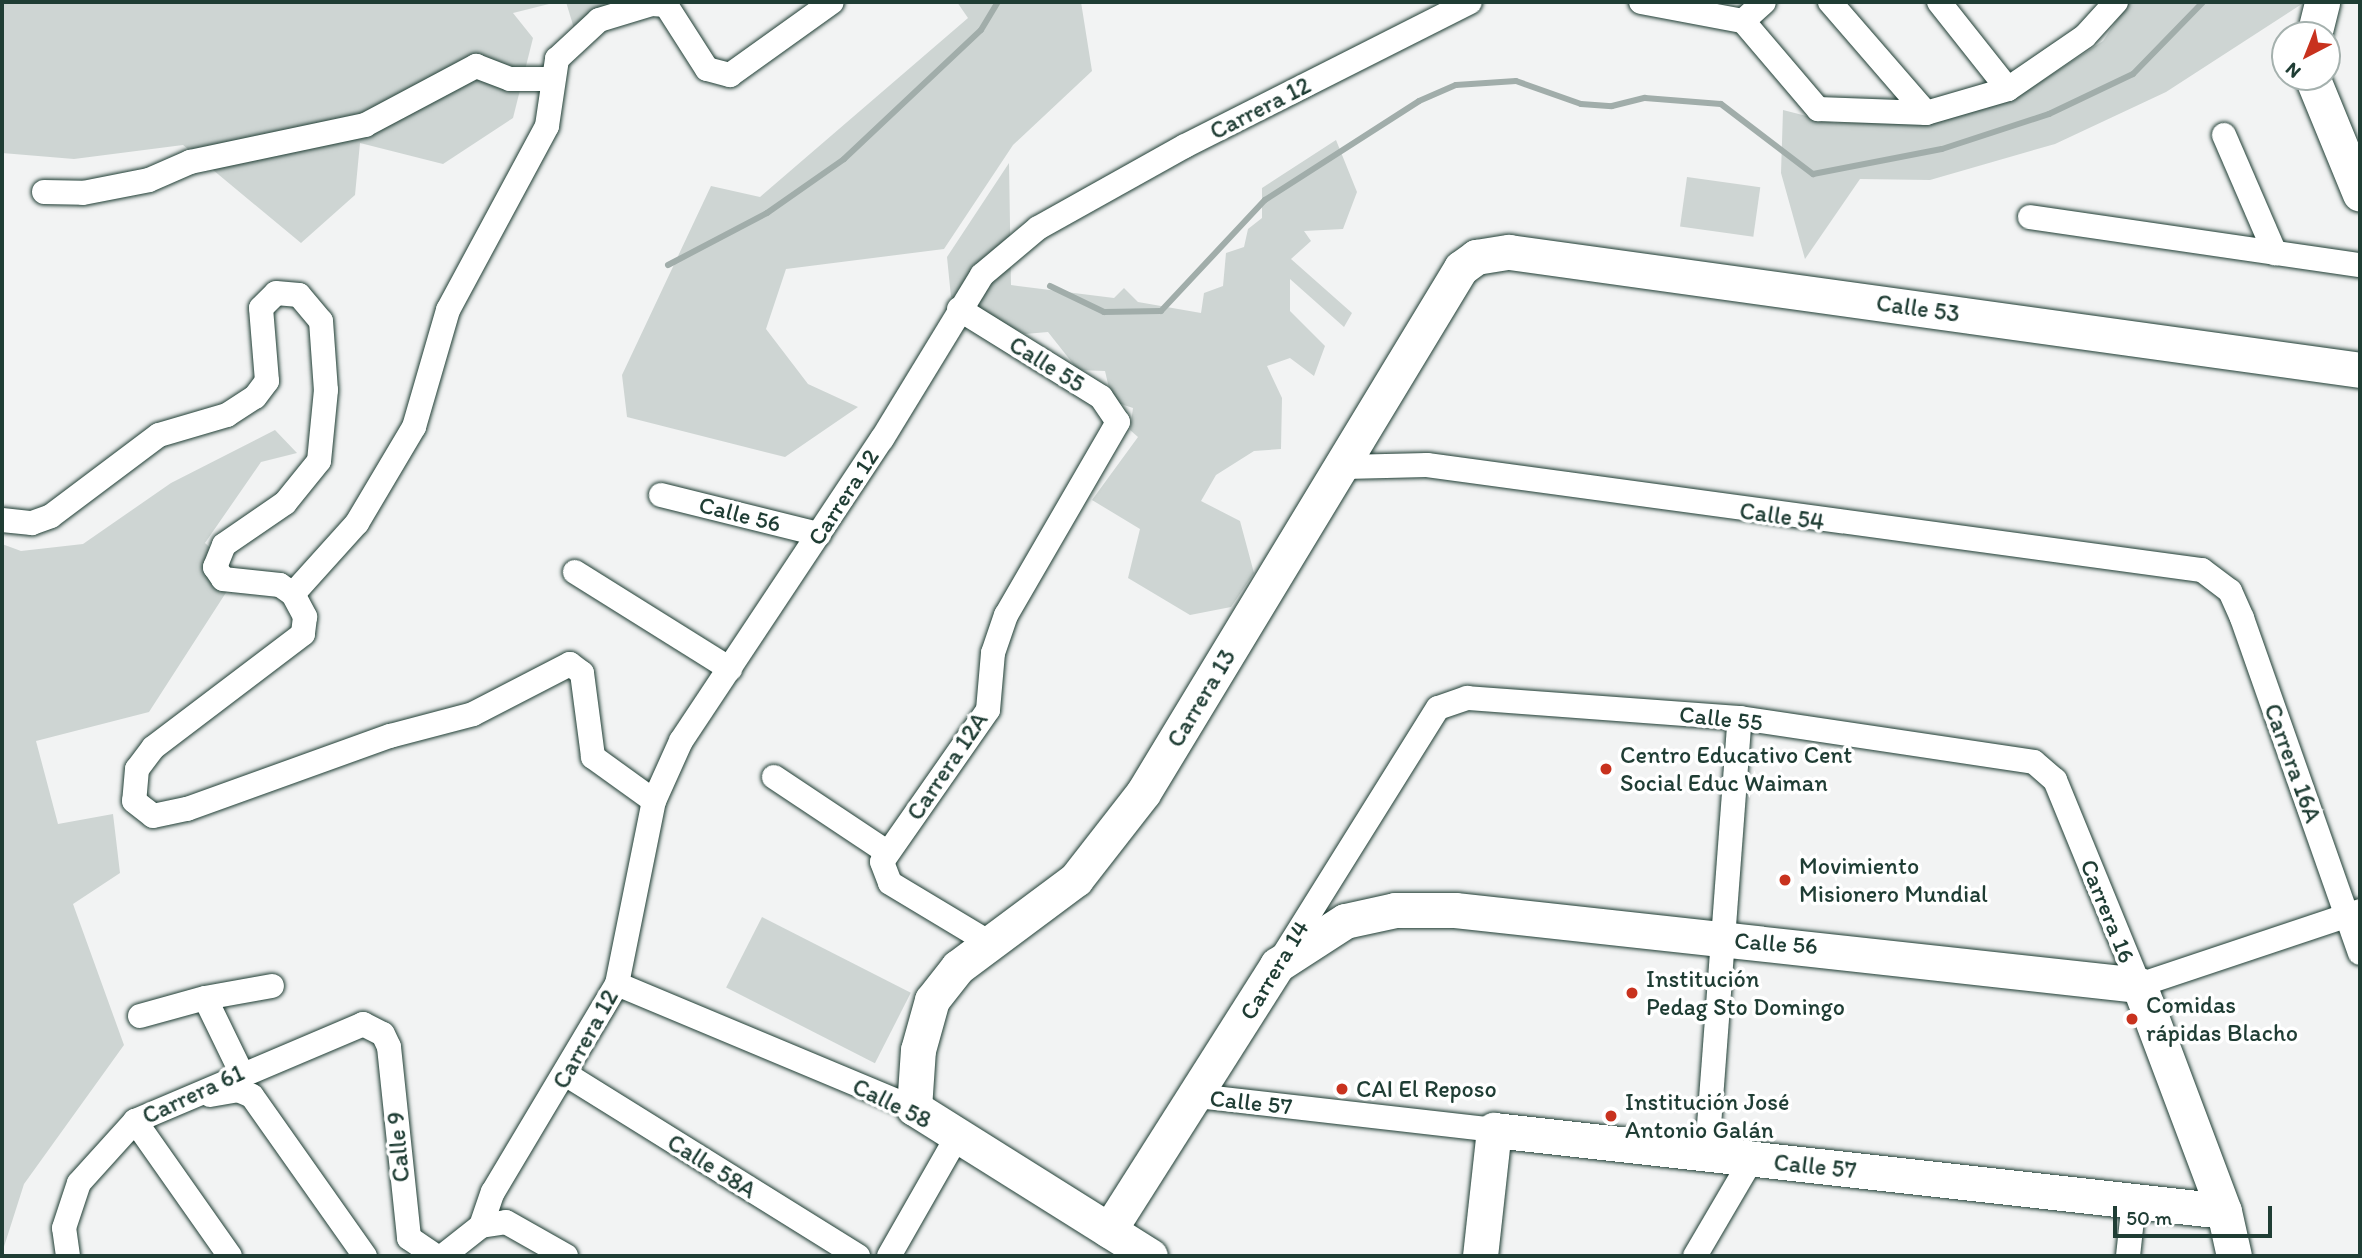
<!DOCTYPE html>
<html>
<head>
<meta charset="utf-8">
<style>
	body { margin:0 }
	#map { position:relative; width:2362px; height:1258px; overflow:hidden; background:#f2f3f3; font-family:Itim,sans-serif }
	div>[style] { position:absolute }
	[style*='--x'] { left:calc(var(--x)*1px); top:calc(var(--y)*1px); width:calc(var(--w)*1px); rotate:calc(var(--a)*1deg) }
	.green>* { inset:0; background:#ced5d3; transform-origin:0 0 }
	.stream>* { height:6px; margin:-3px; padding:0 3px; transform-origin:3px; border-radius:3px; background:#a1adaa }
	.roads { filter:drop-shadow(0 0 2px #1f3d34) drop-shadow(0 0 2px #1f3d34) }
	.street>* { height:24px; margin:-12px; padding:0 12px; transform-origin:12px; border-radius:12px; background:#fff }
	.secondary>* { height:35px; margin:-17.5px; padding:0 17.5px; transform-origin:17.5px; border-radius:17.5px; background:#fff }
	.dots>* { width:19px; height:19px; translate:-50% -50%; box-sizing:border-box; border:4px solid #fff; border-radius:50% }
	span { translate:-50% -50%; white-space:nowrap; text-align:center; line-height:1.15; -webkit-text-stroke:7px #fff; paint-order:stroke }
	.street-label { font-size:24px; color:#1f3d34 }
	.poi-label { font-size:24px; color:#1f3d34 }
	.left { translate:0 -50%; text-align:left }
	.frame { position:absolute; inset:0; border:4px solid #1f3d34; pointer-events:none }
	.north { position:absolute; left:2271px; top:21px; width:70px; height:70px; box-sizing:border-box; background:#fff; border:2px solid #a5b1ae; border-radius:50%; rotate:222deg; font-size:19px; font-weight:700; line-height:28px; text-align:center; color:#1f3d34 }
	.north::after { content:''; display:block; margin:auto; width:24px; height:32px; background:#c8321e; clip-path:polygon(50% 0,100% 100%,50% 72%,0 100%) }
	.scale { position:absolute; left:2113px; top:1206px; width:159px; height:32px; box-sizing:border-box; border:4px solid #1f3d34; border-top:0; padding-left:9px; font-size:21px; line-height:24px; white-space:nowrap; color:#1f3d34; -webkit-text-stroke:5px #fff; paint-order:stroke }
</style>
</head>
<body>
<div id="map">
	<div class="green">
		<div style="clip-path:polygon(2px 2px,557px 2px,513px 13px,533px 38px,513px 118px,443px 164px,360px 143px,355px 195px,301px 243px,183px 145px,74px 159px,2px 153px)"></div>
		<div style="clip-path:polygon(566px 2px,631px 2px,580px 48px)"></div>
		<div style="clip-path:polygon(957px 2px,1081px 2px,1092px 71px,1013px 145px,944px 249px,786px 269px,766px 329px,808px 384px,858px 407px,785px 457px,627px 417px,622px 375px,711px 186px,760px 197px,968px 18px)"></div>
		<div style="clip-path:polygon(2129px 2px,2305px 2px,2166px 92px,2055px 144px,1930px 180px,1860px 179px,1805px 259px,1781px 173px,1783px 110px,1834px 123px,1944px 120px,2019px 96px,2103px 41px)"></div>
		<div style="clip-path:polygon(1336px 140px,1357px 192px,1343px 229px,1304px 231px,1311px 241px,1291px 259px,1352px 313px,1344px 327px,1290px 279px,1290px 311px,1325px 346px,1314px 376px,1290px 358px,1267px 366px,1282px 398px,1281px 449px,1254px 451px,1216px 475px,1201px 501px,1240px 521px,1254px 573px,1231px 607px,1190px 615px,1128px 578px,1140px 529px,1092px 500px,1138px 437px,1130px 430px,1133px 408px,1112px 401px,1105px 371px,1078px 370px,1048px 332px,1025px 334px,951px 297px,947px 257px,1009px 163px,1011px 285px,1114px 298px,1124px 288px,1138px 302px,1201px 313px,1204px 293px,1223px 286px,1226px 253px,1244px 247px,1248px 229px,1262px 218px,1262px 188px)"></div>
		<div style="left:1687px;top:177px;width:74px;height:50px;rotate:8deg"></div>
		<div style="clip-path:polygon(275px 430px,297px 453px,261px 462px,205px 543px,238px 574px,149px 712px,36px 741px,58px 824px,113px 814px,120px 873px,73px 904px,124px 1045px,24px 1184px,2px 1253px,2px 544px,21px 551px,83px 544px,171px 483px)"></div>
		<div style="left:762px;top:917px;width:167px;height:79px;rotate:27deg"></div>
	</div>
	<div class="stream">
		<div style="--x:668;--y:265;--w:112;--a:-27.7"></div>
		<div style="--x:767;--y:213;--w:94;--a:-35"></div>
		<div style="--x:844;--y:159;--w:188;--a:-43.3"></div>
		<div style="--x:981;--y:30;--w:33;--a:-59"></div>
		<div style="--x:1050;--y:286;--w:60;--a:25.7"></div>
		<div style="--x:1104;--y:312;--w:57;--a:-1"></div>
		<div style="--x:1161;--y:311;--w:152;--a:-46.9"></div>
		<div style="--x:1265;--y:200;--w:183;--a:-32.7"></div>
		<div style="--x:1419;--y:101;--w:40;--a:-23.4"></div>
		<div style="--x:1456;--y:85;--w:60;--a:-3.8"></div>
		<div style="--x:1516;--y:81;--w:69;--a:19.5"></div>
		<div style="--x:1581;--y:104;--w:31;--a:4"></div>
		<div style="--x:1612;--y:106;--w:34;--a:-14"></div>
		<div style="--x:1645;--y:98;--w:76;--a:4.5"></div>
		<div style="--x:1721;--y:104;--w:116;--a:37.3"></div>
		<div style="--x:1813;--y:174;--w:131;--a:-11"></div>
		<div style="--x:1942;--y:149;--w:113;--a:-18.1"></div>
		<div style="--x:2049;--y:114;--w:93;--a:-25.5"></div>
		<div style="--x:2133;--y:74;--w:100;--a:-45.8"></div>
	</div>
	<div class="roads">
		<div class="street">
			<div style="--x:1641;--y:2;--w:104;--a:10.6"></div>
			<div style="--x:1743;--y:21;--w:116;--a:49.6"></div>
			<div style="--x:1818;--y:109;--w:108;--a:2.1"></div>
			<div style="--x:1926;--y:113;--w:85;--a:-16.3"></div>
			<div style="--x:2008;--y:89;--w:93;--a:-34.5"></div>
			<div style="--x:2085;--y:36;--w:46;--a:-47.6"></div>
			<div style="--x:1830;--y:2;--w:147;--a:49.1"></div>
			<div style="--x:1939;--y:2;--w:111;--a:51.6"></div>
			<div style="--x:1743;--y:21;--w:28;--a:-42"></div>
			<div style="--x:2224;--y:135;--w:129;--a:66.6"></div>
			<div style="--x:44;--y:192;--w:39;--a:1"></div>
			<div style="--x:83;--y:193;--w:67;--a:-11.1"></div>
			<div style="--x:149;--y:180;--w:45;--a:-23.7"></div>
			<div style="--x:190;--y:162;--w:179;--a:-11.9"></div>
			<div style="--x:365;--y:125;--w:126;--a:-28"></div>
			<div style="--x:476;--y:66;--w:36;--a:21"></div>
			<div style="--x:510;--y:79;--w:42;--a:0"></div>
			<div style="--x:2030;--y:217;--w:333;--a:8.3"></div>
			<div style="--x:959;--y:309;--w:167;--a:31.8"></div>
			<div style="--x:1101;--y:397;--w:30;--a:56"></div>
			<div style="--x:1118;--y:422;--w:223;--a:120.1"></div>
			<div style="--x:1006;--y:615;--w:40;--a:108.9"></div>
			<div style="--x:993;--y:653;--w:57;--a:95"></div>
			<div style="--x:988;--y:710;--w:185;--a:124.9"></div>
			<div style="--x:882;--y:862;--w:22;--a:69"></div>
			<div style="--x:890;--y:883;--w:117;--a:31"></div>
			<div style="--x:1345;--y:467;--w:82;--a:-1.4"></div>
			<div style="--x:1427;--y:465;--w:782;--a:7.72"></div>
			<div style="--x:2202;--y:570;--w:35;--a:37"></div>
			<div style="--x:2230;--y:591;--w:30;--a:66"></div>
			<div style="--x:2242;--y:618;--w:355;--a:70.6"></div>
			<div style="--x:661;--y:495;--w:163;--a:13.9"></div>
			<div style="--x:2;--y:520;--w:30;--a:6"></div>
			<div style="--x:32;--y:523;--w:20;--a:-20"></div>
			<div style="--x:51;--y:516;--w:135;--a:-36.9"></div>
			<div style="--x:159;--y:435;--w:71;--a:-16.4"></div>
			<div style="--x:227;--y:415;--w:33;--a:-33"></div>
			<div style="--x:255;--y:397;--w:20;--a:-53"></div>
			<div style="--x:267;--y:381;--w:73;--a:-94.7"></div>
			<div style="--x:261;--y:308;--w:21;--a:-45"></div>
			<div style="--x:276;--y:293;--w:23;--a:5"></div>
			<div style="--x:299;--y:295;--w:34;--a:50"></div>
			<div style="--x:321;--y:321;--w:69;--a:85.9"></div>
			<div style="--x:326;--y:390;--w:71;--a:95.6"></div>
			<div style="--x:319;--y:461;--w:54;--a:129"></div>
			<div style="--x:285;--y:503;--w:74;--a:145.5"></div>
			<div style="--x:224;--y:545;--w:24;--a:112"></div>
			<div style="--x:215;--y:567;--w:14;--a:56"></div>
			<div style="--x:223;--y:579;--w:57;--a:6"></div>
			<div style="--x:280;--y:585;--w:16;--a:35"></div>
			<div style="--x:293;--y:594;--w:26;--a:62"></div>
			<div style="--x:305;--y:617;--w:17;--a:97"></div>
			<div style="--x:303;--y:634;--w:188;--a:142.8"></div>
			<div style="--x:153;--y:748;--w:26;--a:127"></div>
			<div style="--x:137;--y:769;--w:32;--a:95"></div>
			<div style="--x:134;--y:801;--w:24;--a:38"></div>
			<div style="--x:153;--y:816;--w:35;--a:-12"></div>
			<div style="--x:187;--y:809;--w:216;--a:-19.8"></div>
			<div style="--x:390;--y:736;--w:86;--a:-14.8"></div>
			<div style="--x:473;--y:714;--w:109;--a:-27.3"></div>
			<div style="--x:570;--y:664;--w:15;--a:37"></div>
			<div style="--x:582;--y:673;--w:85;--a:82.5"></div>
			<div style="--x:593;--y:757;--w:75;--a:35.8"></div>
			<div style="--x:575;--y:572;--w:183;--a:32"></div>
			<div style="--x:293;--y:594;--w:96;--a:-48"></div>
			<div style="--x:357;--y:523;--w:112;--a:-59.3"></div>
			<div style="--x:414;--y:427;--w:122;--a:-73.8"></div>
			<div style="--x:448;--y:310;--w:209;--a:-61.7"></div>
			<div style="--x:547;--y:126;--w:68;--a:-81.5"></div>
			<div style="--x:557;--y:59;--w:57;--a:-42.9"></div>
			<div style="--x:599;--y:20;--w:55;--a:-16.8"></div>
			<div style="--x:652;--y:4;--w:14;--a:4"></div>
			<div style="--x:666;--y:5;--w:76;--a:57.4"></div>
			<div style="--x:707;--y:69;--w:24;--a:15"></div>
			<div style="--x:730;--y:75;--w:125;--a:-35.6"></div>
			<div style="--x:774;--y:777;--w:136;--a:33.6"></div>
			<div style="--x:1281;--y:959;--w:296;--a:-58"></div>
			<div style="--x:1438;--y:708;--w:31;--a:-19"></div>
			<div style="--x:1467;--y:698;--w:274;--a:4.2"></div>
			<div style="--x:1740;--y:718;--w:297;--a:8.5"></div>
			<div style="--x:2034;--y:762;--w:28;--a:41"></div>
			<div style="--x:2055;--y:780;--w:222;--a:67.7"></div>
			<div style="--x:2139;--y:985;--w:233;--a:-18.5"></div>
			<div style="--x:617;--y:984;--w:322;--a:22.7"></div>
			<div style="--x:140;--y:1016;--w:67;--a:-15.5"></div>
			<div style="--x:241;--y:1072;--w:82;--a:-115.9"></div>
			<div style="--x:205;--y:998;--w:68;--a:-10.2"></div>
			<div style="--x:567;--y:1075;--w:343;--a:31.9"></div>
			<div style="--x:210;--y:1095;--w:28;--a:-10"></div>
			<div style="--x:238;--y:1090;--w:15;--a:23"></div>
			<div style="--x:252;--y:1096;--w:196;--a:54.8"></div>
			<div style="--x:1197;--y:1096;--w:299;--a:6.5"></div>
			<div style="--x:135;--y:1121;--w:165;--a:54.9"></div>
			<div style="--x:1707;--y:1152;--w:435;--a:-85.7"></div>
			<div style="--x:481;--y:1226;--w:25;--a:-9"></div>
			<div style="--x:506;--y:1222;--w:69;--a:29.5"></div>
			<div style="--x:68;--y:1256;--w:28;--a:-98"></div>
			<div style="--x:64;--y:1228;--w:47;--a:-71.6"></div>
			<div style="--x:79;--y:1183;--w:84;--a:-47.9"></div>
			<div style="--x:135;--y:1121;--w:248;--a:-23"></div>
			<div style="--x:363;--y:1024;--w:22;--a:27"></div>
			<div style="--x:383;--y:1034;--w:14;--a:65"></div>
			<div style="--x:389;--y:1047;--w:192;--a:84"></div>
			<div style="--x:409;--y:1238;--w:32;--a:34"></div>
			<div style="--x:443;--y:1256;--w:48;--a:-38.3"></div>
			<div style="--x:481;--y:1226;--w:36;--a:-71"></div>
			<div style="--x:493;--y:1192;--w:242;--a:-59.2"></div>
			<div style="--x:617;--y:984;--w:187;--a:-78.6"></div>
			<div style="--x:654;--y:801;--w:66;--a:-65.8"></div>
			<div style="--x:681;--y:741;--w:363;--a:-56.4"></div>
			<div style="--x:882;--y:439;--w:192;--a:-58.6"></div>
			<div style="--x:982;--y:275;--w:73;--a:-40"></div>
			<div style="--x:1038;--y:228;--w:168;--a:-29.2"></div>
			<div style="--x:1185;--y:146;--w:319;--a:-26.8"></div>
			<div style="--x:889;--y:1256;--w:137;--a:-60.3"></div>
			<div style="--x:1695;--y:1256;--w:113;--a:-59.6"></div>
			<div style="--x:2128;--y:1256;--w:55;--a:-83.8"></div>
		</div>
		<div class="secondary">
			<div style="--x:2314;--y:35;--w:34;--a:-76"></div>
			<div style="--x:2312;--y:77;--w:126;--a:67.7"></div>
			<div style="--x:1109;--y:1230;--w:314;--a:-57.6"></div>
			<div style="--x:1277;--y:965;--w:81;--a:-32.9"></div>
			<div style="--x:1345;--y:921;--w:51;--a:-12.4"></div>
			<div style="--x:1395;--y:910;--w:60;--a:0"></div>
			<div style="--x:1455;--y:910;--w:688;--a:6.26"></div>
			<div style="--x:2139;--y:985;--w:241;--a:69.4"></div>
			<div style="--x:2224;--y:1211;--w:46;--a:77.5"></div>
			<div style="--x:1150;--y:1256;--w:279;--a:-147.9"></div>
			<div style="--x:914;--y:1108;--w:58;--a:-86.1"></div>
			<div style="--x:918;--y:1050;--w:52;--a:-74.4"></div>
			<div style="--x:932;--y:1000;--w:42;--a:-51.8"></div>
			<div style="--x:958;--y:967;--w:147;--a:-36.7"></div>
			<div style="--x:1076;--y:879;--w:109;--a:-52.1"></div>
			<div style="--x:1143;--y:793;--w:614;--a:-58.8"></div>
			<div style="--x:1461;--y:268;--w:19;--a:-36"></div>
			<div style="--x:1476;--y:257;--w:33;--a:-9"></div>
			<div style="--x:1509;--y:252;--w:859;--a:7.89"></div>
			<div style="--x:1480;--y:1256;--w:127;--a:-83.7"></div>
			<div style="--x:1494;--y:1130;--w:734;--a:6.33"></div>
		</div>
	</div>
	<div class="dots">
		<div style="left:1606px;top:769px;background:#c8321e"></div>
		<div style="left:1785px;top:880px;background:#c8321e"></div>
		<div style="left:1632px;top:993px;background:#c8321e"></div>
		<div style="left:2132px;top:1019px;background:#c8321e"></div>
		<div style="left:1342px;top:1089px;background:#c8321e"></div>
		<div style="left:1611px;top:1116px;background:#c8321e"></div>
	</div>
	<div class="street-label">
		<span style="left:1260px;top:108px;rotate:-27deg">Carrera 12</span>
		<span style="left:1918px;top:308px;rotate:8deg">Calle 53</span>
		<span style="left:1047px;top:364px;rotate:32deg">Calle 55</span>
		<span style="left:843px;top:497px;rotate:-57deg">Carrera 12</span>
		<span style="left:740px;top:514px;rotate:14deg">Calle 56</span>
		<span style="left:1782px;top:516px;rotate:8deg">Calle 54</span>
		<span style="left:1201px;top:698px;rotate:-59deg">Carrera 13</span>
		<span style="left:1721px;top:718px;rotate:6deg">Calle 55</span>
		<span style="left:2293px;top:763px;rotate:70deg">Carrera 16A</span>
		<span style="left:947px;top:766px;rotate:-56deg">Carrera 12A</span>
		<span style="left:2108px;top:911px;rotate:68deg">Carrera 16</span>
		<span style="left:1776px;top:943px;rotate:4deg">Calle 56</span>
		<span style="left:1274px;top:970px;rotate:-59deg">Carrera 14</span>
		<span style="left:585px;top:1039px;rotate:-61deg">Carrera 12</span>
		<span style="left:193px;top:1094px;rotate:-25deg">Carrera 61</span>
		<span style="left:1251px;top:1102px;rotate:6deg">Calle 57</span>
		<span style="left:892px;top:1103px;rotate:26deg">Calle 58</span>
		<span style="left:398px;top:1147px;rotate:-95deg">Calle 9</span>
		<span style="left:712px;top:1166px;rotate:32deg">Calle 58A</span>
		<span style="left:1815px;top:1166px;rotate:6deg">Calle 57</span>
	</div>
	<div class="poi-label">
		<span class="left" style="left:1620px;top:769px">Centro Educativo Cent<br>Social Educ Waiman</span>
		<span class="left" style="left:1799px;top:880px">Movimiento<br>Misionero Mundial</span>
		<span class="left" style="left:1646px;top:993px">Institución<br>Pedag Sto Domingo</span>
		<span class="left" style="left:2146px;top:1019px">Comidas<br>rápidas Blacho</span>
		<span class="left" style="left:1356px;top:1089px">CAI El Reposo</span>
		<span class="left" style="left:1625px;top:1116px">Institución José<br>Antonio Galán</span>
	</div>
	<div class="frame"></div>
	<div class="north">N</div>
	<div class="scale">50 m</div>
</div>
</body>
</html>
